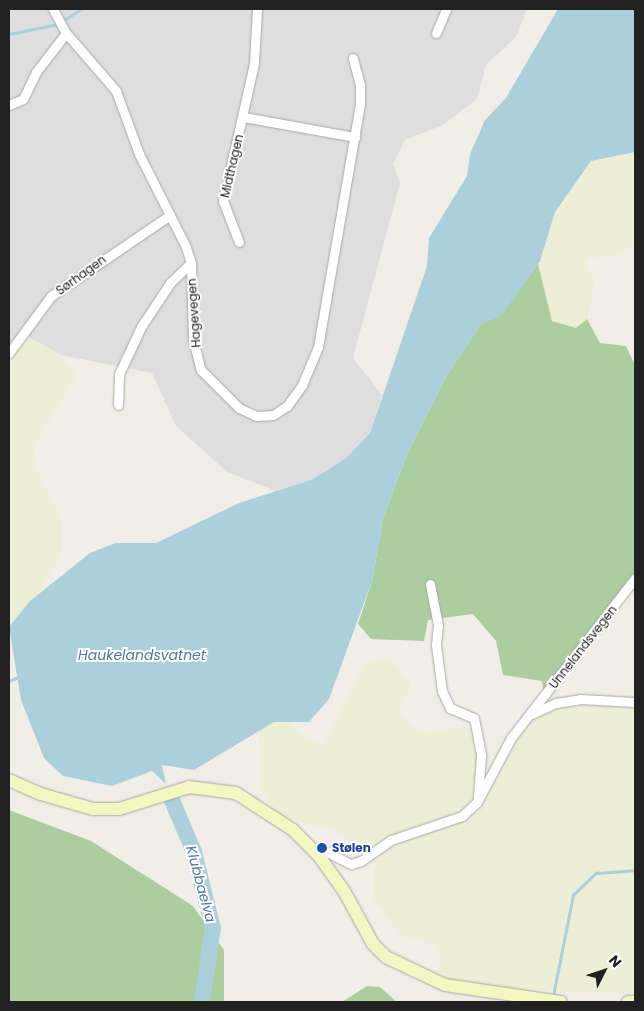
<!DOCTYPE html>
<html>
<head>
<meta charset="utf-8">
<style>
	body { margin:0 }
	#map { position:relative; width:644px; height:1011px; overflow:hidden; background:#f1eee8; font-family:Poppins,sans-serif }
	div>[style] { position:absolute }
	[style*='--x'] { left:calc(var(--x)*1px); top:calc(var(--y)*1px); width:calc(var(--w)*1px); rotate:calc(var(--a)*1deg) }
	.residential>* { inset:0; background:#dfdede }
	.farmland>* { inset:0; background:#eceed5 }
	.forest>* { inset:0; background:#acce9f }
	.water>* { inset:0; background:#abd0dc }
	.stream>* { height:2.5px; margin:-1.25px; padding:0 1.25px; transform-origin:1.25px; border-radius:1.25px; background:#abd0dc }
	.river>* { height:16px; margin:-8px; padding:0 8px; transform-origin:8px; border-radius:8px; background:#abd0dc }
	.roads { filter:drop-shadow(0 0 1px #a8a8a8) drop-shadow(0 0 1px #a8a8a8) }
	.minor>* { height:9px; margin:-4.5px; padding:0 4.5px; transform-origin:4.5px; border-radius:4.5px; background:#fff }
	.secondary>* { height:12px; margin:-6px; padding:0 6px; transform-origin:6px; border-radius:6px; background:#f3f7c0 }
	.dots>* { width:14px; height:14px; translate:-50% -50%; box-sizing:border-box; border:2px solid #fff; border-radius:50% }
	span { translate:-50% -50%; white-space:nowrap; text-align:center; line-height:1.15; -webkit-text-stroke:4px #fff; paint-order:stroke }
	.street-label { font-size:12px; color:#212121 }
	.transit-label { font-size:12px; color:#164399; font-weight:700 }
	.left { translate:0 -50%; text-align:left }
	.water-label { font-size:14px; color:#4d77a6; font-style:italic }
	.frame { position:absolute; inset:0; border:10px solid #212121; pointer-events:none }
	.north { position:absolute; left:579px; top:946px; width:50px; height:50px; -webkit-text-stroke:4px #fff; paint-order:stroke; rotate:49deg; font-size:14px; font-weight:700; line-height:20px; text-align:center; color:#212121 }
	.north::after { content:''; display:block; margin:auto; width:18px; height:22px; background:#212121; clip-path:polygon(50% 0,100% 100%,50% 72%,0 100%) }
</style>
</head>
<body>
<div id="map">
	<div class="residential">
		<div style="clip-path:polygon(9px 9px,527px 9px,516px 37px,486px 65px,477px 99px,443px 125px,405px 140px,393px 164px,400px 183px,353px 358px,382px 395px,370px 433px,345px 459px,311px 480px,276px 491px,227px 472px,176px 426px,152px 373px,61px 355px,28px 337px,9px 357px)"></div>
	</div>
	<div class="farmland">
		<div style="clip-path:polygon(625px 151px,635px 152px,635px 240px,623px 254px,585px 259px,595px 283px,587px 319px,576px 328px,552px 321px,538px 264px,555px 212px,591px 161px)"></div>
		<div style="clip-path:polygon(28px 337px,61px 355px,76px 376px,34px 446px,37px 469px,63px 521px,61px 553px,38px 594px,9px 630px,9px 361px)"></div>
		<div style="clip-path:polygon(388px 657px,411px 684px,398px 714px,421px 732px,468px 727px,487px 780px,545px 700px,625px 697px,635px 702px,635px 994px,514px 989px,464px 985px,443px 978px,438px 971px,441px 956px,436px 945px,402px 936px,373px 900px,376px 858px,335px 830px,280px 817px,260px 787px,259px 729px,274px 722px,287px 722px,303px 737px,324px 745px,366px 662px)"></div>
	</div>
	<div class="forest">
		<div style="clip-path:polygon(538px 264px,552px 321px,576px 328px,587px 319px,600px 343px,626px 346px,635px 365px,635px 582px,545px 700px,542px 681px,503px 675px,496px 641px,473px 614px,428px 620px,424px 641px,371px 639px,358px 624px,372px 581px,383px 518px,407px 454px,447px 375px,481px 324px,501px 315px)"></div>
		<div style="clip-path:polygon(9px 810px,91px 841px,193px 906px,224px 950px,224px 1002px,9px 1002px)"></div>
		<div style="clip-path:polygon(367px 986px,380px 987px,397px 1002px,316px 1002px,342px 1002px)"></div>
	</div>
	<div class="water">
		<div style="clip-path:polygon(558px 9px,635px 9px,635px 152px,591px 161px,555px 212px,540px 261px,501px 316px,481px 324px,447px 375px,407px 454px,383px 518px,372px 581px,329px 699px,309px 722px,274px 722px,194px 770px,162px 765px,166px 784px,152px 771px,112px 786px,63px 776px,44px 758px,21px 700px,9px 627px,30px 601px,90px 553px,116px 543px,156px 543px,239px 503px,311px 480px,345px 459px,370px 433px,427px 266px,429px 238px,467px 176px,470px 154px,485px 120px,506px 98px)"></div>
	</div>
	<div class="stream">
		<div style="--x:63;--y:21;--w:22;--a:-34"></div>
		<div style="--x:9;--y:34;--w:50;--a:-11.5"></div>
		<div style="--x:9;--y:681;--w:8;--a:-23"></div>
		<div style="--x:553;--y:996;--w:103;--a:-78.8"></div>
		<div style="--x:573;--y:895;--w:32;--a:-44"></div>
		<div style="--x:596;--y:873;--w:39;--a:-4"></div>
	</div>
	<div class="river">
		<div style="--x:171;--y:798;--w:59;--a:66.9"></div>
		<div style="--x:194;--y:852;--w:78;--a:76"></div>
		<div style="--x:213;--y:928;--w:75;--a:98.5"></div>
	</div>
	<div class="roads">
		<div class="minor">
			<div style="--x:53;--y:9;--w:27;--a:62"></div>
			<div style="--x:66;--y:33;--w:77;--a:49.2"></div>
			<div style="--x:116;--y:91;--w:67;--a:69.9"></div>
			<div style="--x:139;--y:154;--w:104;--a:63.2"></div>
			<div style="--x:186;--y:247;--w:17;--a:73"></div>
			<div style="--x:191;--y:263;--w:76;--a:88.5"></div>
			<div style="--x:193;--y:339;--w:32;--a:76"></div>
			<div style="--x:201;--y:370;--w:54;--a:45"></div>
			<div style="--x:239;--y:408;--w:19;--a:25"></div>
			<div style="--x:256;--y:416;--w:17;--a:-3"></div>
			<div style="--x:273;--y:415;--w:17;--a:-33"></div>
			<div style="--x:287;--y:406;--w:26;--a:-54"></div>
			<div style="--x:302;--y:385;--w:41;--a:-67.2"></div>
			<div style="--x:318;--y:347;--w:248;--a:-80.2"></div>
			<div style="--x:360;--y:103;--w:18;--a:-90"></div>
			<div style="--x:360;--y:85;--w:28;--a:-105"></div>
			<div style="--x:436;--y:33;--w:26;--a:-67"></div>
			<div style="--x:9;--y:105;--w:15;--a:-23"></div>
			<div style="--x:23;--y:99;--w:30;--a:-64"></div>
			<div style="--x:36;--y:72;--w:49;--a:-52.4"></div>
			<div style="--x:244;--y:117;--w:113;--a:10.2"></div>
			<div style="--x:239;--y:242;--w:44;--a:-111.3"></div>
			<div style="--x:223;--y:201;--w:141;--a:-77.3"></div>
			<div style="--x:254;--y:63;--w:54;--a:-86.8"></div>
			<div style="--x:9;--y:353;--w:71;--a:-53.6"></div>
			<div style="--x:51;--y:296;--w:144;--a:-34.2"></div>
			<div style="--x:118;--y:405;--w:31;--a:-88"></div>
			<div style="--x:119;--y:374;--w:52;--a:-64.9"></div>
			<div style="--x:141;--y:327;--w:53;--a:-56.6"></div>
			<div style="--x:170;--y:283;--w:29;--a:-44"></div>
			<div style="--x:430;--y:584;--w:42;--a:79"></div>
			<div style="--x:438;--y:625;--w:20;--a:96"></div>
			<div style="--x:436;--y:645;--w:46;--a:82.6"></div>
			<div style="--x:442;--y:691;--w:19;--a:65"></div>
			<div style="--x:450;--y:708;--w:26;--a:23"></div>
			<div style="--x:474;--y:718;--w:38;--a:79"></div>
			<div style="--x:481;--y:755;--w:42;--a:94.1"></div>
			<div style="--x:532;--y:714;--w:26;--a:-25"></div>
			<div style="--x:556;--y:703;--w:24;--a:-9"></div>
			<div style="--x:580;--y:699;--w:55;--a:3.1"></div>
			<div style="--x:319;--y:856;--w:9;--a:-27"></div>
			<div style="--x:327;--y:852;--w:27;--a:27"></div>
			<div style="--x:351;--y:864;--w:10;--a:-17"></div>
			<div style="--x:361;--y:861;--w:37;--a:-35"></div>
			<div style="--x:391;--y:840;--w:75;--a:-18.7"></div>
			<div style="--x:462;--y:816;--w:21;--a:-43"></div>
			<div style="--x:477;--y:802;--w:72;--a:-62"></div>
			<div style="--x:511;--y:738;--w:202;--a:-52.2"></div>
		</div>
		<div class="secondary">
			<div style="--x:9;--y:780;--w:35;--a:24"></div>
			<div style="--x:41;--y:794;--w:54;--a:16.1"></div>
			<div style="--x:93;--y:809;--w:26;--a:0"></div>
			<div style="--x:119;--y:809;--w:73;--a:-17.4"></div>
			<div style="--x:189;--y:787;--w:47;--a:7.3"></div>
			<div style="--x:236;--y:793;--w:68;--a:33"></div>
			<div style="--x:293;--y:830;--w:37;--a:45"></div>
			<div style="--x:319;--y:856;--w:43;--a:54.5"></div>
			<div style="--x:344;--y:891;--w:60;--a:61.3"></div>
			<div style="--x:373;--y:944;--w:18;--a:45"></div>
			<div style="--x:386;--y:957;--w:65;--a:25.4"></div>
			<div style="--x:445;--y:985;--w:117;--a:8.3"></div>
			<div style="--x:628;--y:1002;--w:7;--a:0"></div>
		</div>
	</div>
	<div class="dots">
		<div style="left:322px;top:848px;background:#1a4fb4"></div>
	</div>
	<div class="street-label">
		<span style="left:232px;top:166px;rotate:-77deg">Midthagen</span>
		<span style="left:81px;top:275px;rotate:-36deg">Sørhagen</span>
		<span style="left:194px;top:313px;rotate:-94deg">Hagevegen</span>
		<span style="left:583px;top:647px;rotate:-52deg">Unnelandsvegen</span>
	</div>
	<div class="transit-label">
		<span class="left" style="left:332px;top:848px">Stølen</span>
	</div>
	<div class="water-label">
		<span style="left:142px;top:655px">Haukelandsvatnet</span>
		<span style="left:201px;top:884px;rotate:75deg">Klubbaelva</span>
	</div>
	<div class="frame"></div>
	<div class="north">N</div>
</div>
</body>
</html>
